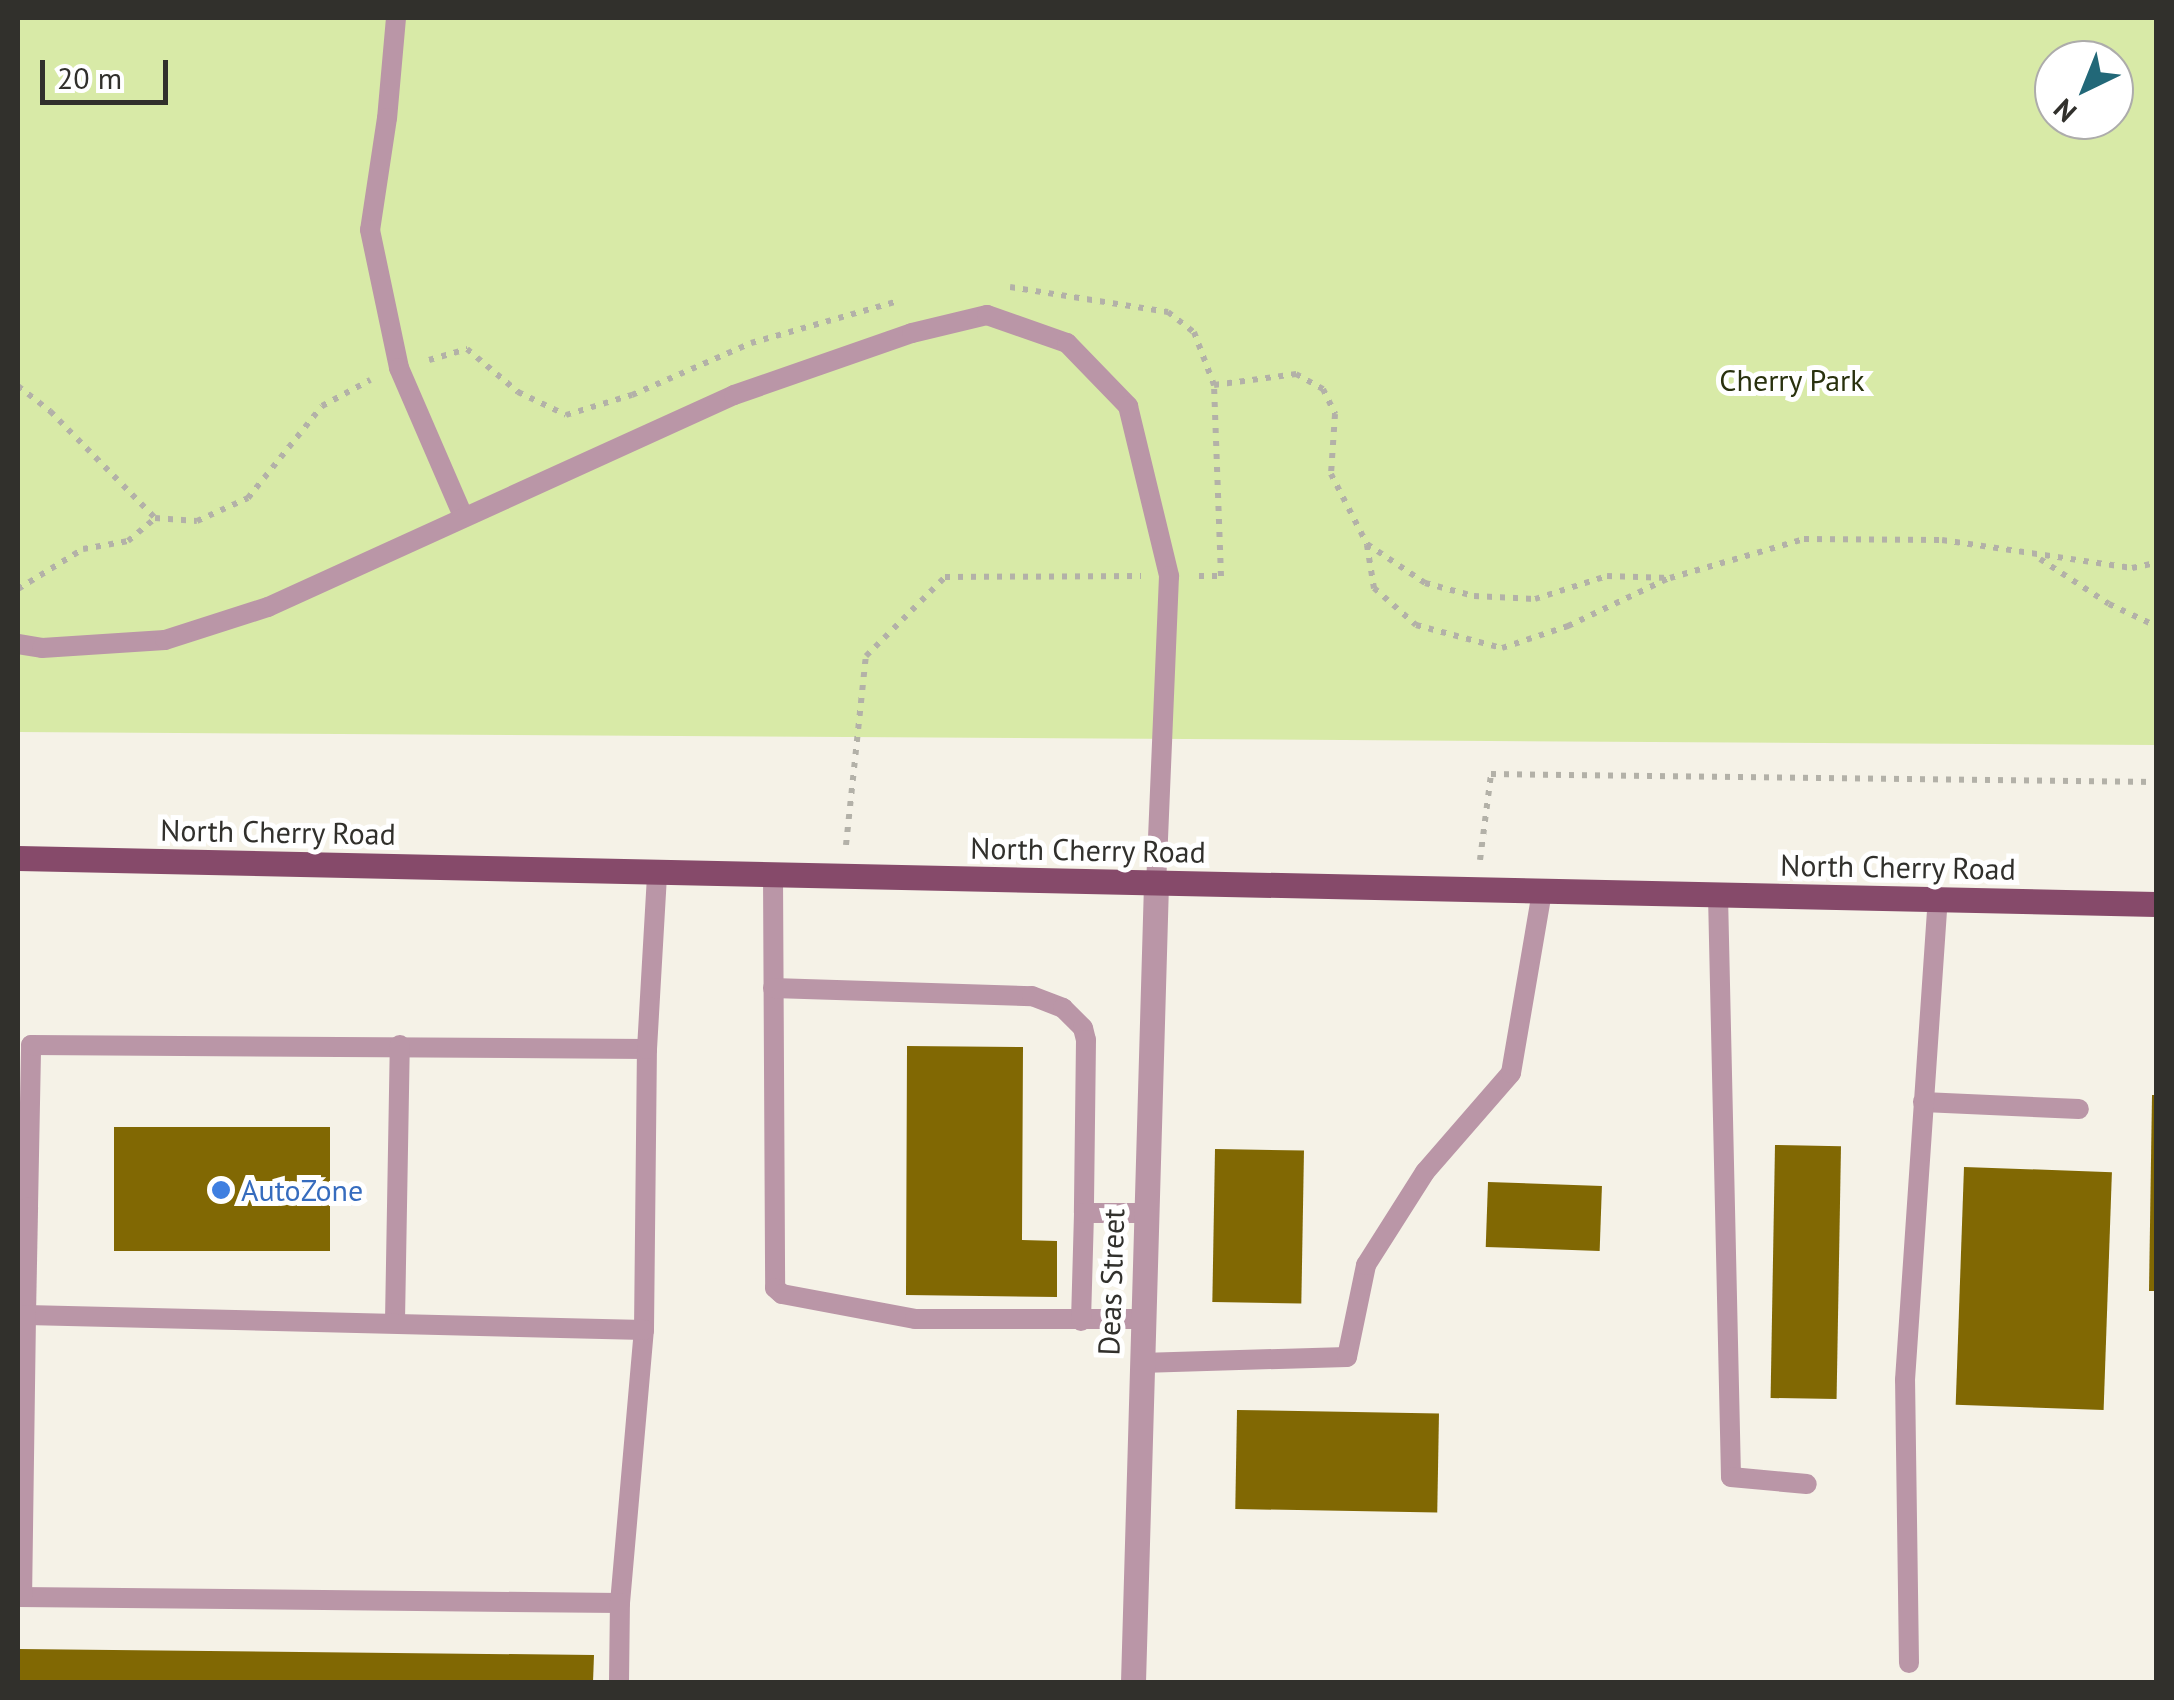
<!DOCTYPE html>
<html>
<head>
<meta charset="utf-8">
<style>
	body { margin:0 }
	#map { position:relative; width:2174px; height:1700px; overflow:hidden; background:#f5f2e7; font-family:"PT Sans",sans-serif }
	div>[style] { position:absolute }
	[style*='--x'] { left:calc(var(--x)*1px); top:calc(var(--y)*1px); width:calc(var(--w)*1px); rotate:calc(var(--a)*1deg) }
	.green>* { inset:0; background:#d8eaa7 }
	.building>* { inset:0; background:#816803; transform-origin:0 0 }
	.path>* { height:6px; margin-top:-3px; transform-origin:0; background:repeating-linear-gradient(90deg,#b3b1a8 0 5px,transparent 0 13px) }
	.lane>* { height:20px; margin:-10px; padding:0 10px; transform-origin:10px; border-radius:10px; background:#ba96a7 }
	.street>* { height:25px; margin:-12.5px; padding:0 12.5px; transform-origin:12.5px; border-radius:12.5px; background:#ba96a7 }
	.primary>* { height:25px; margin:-12.5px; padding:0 12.5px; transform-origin:12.5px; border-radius:12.5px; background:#864a6a }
	.dots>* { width:28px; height:28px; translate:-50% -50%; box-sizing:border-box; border:5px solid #fff; border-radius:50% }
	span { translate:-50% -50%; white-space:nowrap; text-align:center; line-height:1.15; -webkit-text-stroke:10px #fff; paint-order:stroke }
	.park-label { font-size:30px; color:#29310e }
	.street-label { font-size:30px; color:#31302c }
	.shop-label { font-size:30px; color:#366cbe }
	.left { translate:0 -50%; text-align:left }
	.frame { position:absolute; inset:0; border:20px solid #31302c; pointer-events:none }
	.north { position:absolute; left:2034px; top:40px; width:100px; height:100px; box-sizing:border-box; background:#fff; border:2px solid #adacab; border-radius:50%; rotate:223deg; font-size:28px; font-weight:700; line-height:40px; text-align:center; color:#31302c }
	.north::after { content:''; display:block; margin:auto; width:35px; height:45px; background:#226878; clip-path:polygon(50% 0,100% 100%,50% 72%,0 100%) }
	.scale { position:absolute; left:40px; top:60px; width:128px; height:45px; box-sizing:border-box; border:5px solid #31302c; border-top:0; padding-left:12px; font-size:30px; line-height:35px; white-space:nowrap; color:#31302c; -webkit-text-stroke:8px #fff; paint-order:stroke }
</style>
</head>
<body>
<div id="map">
	<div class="green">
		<div style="clip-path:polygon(evenodd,18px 18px,2156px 18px,2156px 745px,18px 732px,18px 18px,2054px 60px,2114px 60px,2114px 120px,2054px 120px,2054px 60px)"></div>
	</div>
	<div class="building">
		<div style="clip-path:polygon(907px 1046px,1023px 1047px,1022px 1240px,1057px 1241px,1057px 1297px,906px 1295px)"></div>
		<div style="clip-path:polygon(2152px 1095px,2156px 1095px,2156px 1291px,2149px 1291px)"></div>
		<div style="left:114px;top:1127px;width:216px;height:124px"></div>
		<div style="left:1775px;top:1145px;width:66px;height:253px;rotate:1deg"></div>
		<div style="left:1215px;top:1149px;width:89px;height:153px;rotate:1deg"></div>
		<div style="left:1964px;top:1167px;width:148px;height:238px;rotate:2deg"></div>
		<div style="left:1488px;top:1182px;width:114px;height:65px;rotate:2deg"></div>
		<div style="left:1237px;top:1410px;width:202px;height:99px;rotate:1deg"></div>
		<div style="clip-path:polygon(18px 1649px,594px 1655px,593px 1682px,18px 1682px)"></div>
	</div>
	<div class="path">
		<div style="--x:1010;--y:287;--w:160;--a:9"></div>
		<div style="--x:1168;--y:312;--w:33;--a:38"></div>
		<div style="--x:1194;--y:332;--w:57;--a:69.3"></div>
		<div style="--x:1214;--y:385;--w:83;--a:-7.6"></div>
		<div style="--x:1296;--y:374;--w:31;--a:29"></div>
		<div style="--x:1323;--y:389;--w:28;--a:64"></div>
		<div style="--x:1335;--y:414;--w:60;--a:93.8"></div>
		<div style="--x:1331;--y:474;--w:79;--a:62.8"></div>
		<div style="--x:1367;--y:544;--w:70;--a:33.9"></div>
		<div style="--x:1425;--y:583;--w:51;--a:14.9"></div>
		<div style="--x:1474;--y:596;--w:61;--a:2.8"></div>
		<div style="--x:1535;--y:599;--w:76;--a:-17.7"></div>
		<div style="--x:1607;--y:576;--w:63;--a:1.8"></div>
		<div style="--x:1670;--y:578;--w:140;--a:-16.2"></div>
		<div style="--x:1804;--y:539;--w:138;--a:0.4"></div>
		<div style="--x:1942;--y:540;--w:192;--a:8.4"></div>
		<div style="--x:2132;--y:568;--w:25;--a:-12"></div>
		<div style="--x:429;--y:360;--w:40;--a:-16"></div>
		<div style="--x:467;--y:349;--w:67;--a:40.1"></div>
		<div style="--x:518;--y:392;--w:53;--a:25.6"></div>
		<div style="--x:566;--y:415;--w:69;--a:-16.9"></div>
		<div style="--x:632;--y:395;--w:130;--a:-23.6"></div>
		<div style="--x:751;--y:343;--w:150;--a:-15.9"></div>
		<div style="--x:18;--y:386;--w:41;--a:38"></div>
		<div style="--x:50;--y:411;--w:150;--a:45.5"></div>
		<div style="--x:1367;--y:545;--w:44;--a:80.8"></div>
		<div style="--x:1374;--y:588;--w:56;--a:41.4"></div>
		<div style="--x:1416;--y:625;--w:89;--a:15"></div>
		<div style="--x:1502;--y:648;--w:70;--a:-18.4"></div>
		<div style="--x:1568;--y:626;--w:110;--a:-25.4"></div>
		<div style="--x:2040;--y:559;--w:82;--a:33.1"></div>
		<div style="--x:2109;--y:604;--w:52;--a:25.1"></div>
		<div style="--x:1199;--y:576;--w:22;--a:0"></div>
		<div style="--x:1221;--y:576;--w:191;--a:-92.1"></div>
		<div style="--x:18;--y:589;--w:76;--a:-31.6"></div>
		<div style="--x:83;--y:549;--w:46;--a:-10.1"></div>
		<div style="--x:128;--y:541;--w:35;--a:-40"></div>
		<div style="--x:155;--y:518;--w:42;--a:4.1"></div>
		<div style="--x:197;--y:521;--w:56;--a:-24.3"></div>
		<div style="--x:248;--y:498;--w:118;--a:-51.2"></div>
		<div style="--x:322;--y:406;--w:55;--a:-28.4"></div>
		<div style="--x:846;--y:845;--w:190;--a:-84"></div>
		<div style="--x:866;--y:656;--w:112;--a:-45"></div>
		<div style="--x:945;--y:577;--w:196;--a:-0.3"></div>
		<div style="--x:1480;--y:860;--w:87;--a:-82.7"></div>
		<div style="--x:1491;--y:774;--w:665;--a:0.69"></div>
	</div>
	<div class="lane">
		<div style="--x:396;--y:18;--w:100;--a:95.1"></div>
		<div style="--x:387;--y:118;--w:113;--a:98.6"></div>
		<div style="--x:370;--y:230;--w:141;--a:78.1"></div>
		<div style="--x:399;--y:368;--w:161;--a:66.6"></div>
		<div style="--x:18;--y:644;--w:24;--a:9"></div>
		<div style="--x:42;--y:648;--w:123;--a:-3.7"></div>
		<div style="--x:165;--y:640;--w:108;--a:-17.8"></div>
		<div style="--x:268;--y:607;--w:512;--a:-24.46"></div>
		<div style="--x:734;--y:395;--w:188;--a:-19.2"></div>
		<div style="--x:912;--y:333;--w:77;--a:-13.5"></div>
		<div style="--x:987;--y:315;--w:85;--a:19.3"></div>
		<div style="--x:1067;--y:343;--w:88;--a:45.9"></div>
		<div style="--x:1128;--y:406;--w:175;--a:76.4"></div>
		<div style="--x:1169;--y:576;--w:308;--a:92.4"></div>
		<div style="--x:773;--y:876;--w:412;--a:89.7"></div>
		<div style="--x:775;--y:1288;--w:9;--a:41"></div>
		<div style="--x:782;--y:1294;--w:135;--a:10.6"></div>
		<div style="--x:915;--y:1319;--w:227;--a:0"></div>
		<div style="--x:1718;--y:895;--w:582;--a:88.72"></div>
		<div style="--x:1731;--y:1477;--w:76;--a:5.3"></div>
		<div style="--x:773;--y:988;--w:259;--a:1.8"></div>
		<div style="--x:1032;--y:996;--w:33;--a:21"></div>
		<div style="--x:1063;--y:1008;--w:28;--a:45"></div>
		<div style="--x:1083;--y:1028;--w:12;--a:76"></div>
		<div style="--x:1086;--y:1040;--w:173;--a:90.7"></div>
		<div style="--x:1923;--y:1102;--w:156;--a:2.6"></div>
		<div style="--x:18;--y:1207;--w:10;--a:0"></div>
		<div style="--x:28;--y:1207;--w:162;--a:-88.9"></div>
		<div style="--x:31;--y:1045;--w:616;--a:0.37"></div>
		<div style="--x:26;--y:1315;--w:108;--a:-88.9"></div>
		<div style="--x:395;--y:1321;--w:276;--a:-89"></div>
		<div style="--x:1081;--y:1321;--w:108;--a:-88.4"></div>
		<div style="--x:1084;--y:1213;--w:61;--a:0"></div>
		<div style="--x:644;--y:1330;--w:281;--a:-89.4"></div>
		<div style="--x:647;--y:1049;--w:175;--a:-86.7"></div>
		<div style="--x:1141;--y:1363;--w:206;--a:-1.7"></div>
		<div style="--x:1347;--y:1357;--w:94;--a:-78.3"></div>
		<div style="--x:1366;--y:1265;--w:110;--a:-57.6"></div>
		<div style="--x:1425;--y:1172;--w:131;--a:-49"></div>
		<div style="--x:1511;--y:1073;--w:185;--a:-80.3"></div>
		<div style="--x:18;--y:1597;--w:602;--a:0.57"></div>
		<div style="--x:620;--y:1603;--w:274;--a:-85"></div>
		<div style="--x:644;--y:1330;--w:618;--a:-178.61"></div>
		<div style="--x:26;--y:1315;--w:282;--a:90.8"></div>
		<div style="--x:1909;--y:1663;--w:283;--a:-90.8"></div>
		<div style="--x:1905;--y:1380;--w:480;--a:-86.1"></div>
		<div style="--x:619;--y:1682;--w:79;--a:-89.3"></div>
	</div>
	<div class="street">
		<div style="--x:1133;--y:1682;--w:798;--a:-88.35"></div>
	</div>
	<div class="primary">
		<div style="--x:18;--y:858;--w:2138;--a:1.23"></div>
	</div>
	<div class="dots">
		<div style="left:221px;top:1190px;background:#3f7fe0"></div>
	</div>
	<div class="park-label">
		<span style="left:1792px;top:380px">Cherry Park</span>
	</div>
	<div class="street-label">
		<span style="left:278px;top:832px;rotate:1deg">North Cherry Road</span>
		<span style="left:1088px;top:850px;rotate:1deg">North Cherry Road</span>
		<span style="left:1898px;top:867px;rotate:1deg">North Cherry Road</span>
		<span style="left:1111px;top:1282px;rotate:-88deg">Deas Street</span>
	</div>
	<div class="shop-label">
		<span class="left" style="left:241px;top:1190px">AutoZone</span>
	</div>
	<div class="frame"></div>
	<div class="north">N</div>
	<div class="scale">20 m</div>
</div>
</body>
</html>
